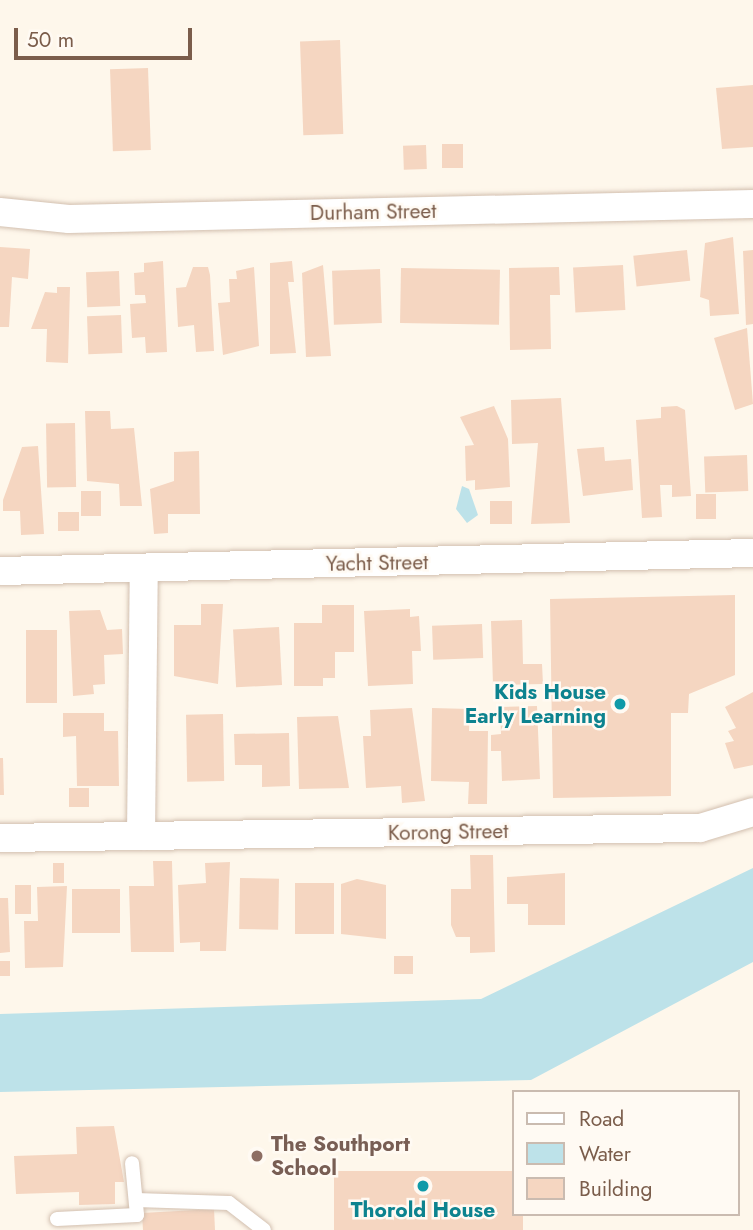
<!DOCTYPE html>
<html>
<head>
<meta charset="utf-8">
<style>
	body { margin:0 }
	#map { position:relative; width:753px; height:1230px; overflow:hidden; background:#fef7eb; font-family:Jost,sans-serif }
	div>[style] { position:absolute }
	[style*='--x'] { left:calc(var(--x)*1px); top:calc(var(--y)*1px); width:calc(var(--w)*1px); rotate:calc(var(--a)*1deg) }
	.water>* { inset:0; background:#bde2e9 }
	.building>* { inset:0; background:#f5d6c1; transform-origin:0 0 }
	.roads { filter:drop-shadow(0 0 2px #d2bfaf) drop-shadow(0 0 2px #d2bfaf) }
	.service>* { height:14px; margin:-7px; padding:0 7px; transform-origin:7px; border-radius:7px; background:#fff }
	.minor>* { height:28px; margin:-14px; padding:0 14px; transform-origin:14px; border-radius:14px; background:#fff }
	.dots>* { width:19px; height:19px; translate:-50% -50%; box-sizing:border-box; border:4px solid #fffaf3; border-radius:50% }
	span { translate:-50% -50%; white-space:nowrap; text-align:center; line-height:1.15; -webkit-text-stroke:5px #fffaf3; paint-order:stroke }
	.street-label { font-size:21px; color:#7b5d4b }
	.culture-label { font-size:21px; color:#0d838f; font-weight:700 }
	.right { translate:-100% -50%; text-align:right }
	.education-label { font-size:21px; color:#785e54; font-weight:700 }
	.left { translate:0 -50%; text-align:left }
	.legend { position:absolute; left:512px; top:1090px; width:228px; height:126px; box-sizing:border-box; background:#fffaf3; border:2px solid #cabbb0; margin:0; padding:9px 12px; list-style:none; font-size:21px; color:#7b5d4b }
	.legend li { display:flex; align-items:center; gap:14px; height:35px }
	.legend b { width:35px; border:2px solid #cabbb0 }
	.scale { position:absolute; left:14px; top:28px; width:178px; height:32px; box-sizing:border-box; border:4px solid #7b5d4b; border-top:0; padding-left:9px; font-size:21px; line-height:24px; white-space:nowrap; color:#7b5d4b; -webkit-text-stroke:5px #fffaf3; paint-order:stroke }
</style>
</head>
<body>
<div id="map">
	<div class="water">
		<div style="clip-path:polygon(462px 486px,469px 489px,478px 515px,467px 523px,456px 509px)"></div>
		<div style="clip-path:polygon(753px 868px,753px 962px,531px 1080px,0 1092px,0 1014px,481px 999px)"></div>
	</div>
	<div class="building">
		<div style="left:340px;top:40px;width:94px;height:40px;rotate:88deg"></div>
		<div style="left:148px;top:68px;width:82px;height:38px;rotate:88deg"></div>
		<div style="clip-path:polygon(753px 85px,753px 147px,722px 149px,716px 88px)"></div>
		<div style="left:442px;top:144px;width:21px;height:24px"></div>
		<div style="left:426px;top:145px;width:24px;height:23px;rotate:88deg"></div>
		<div style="clip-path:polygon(733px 237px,739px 314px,710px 316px,709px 300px,700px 297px,705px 243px)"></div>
		<div style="clip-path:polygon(0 247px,30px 249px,28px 279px,12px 277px,9px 327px,0 327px)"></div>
		<div style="left:687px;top:250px;width:31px;height:54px;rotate:84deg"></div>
		<div style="clip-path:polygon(753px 250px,753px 324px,746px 325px,743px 251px)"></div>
		<div style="clip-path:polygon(163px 261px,167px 352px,146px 353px,145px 337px,132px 338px,130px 304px,146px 303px,145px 295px,135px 295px,134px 273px,144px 272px,144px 263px)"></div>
		<div style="clip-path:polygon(292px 261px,294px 282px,288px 282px,296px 353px,270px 354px,270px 263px)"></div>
		<div style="clip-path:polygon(323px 265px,331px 356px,306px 357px,302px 273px)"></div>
		<div style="left:623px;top:265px;width:45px;height:50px;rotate:87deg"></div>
		<div style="clip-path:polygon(193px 267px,208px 267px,210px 275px,214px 351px,196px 352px,194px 325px,178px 327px,176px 288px,186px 287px)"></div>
		<div style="clip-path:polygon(254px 267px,259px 346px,223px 355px,218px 303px,230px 302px,229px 279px,237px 279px,236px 271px)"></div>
		<div style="clip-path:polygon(559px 267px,560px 295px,550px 295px,551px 349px,510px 350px,509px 268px)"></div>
		<div style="left:401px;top:268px;width:99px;height:55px;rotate:1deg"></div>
		<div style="left:380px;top:269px;width:54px;height:48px;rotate:88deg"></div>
		<div style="left:119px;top:271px;width:35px;height:33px;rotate:88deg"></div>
		<div style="clip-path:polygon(57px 287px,70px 287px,68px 363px,46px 362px,47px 329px,31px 329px,45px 292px,57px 293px)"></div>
		<div style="left:121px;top:315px;width:38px;height:34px;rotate:88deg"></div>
		<div style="clip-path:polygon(747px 328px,753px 404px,735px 410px,714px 338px)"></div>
		<div style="clip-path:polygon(561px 398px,570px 523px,531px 524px,538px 443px,512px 444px,511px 400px)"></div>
		<div style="clip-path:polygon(494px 406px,508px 439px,510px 487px,475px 490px,475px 480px,466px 481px,465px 446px,474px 445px,460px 417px)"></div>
		<div style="clip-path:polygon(677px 406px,685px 410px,691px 496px,672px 497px,672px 485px,660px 485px,662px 517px,642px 518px,636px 420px,661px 418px,661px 407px)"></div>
		<div style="clip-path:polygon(85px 411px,110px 411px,111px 429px,134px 428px,142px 506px,120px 506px,119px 484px,87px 481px)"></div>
		<div style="left:75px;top:423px;width:64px;height:29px;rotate:89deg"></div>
		<div style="clip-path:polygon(38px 446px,44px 534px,21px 535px,20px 511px,3px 511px,3px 500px,22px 447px)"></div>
		<div style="clip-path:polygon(604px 447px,605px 461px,631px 459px,633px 490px,583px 496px,577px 449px)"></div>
		<div style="clip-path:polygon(199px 451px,200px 514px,168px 514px,168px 533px,154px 534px,150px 489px,174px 481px,174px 452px)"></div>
		<div style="left:747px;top:455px;width:36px;height:43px;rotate:88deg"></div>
		<div style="left:81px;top:491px;width:20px;height:25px"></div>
		<div style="left:696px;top:494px;width:20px;height:25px"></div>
		<div style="left:490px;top:501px;width:22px;height:23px"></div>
		<div style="left:58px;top:512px;width:21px;height:19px"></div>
		<div style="clip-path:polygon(735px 595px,735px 675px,689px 694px,688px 713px,671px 713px,671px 796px,553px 798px,550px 599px)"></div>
		<div style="clip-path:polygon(201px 604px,223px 604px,218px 684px,174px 676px,174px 625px,201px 625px)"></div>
		<div style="clip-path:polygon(322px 605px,354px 605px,354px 652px,335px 652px,335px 678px,323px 678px,323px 686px,294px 686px,294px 623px,322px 623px)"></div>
		<div style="clip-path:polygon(410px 609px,410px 617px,419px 616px,421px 651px,412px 651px,413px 684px,368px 686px,364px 611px)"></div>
		<div style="clip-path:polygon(100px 610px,107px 630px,122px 629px,123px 654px,104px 655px,105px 684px,93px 685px,94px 694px,73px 696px,69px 611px)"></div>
		<div style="clip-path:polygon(522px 620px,523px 664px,542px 664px,543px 684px,493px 685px,491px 621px)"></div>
		<div style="left:482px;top:624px;width:34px;height:50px;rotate:88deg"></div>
		<div style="left:279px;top:627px;width:58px;height:46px;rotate:87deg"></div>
		<div style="left:26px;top:630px;width:31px;height:73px"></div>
		<div style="clip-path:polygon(753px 692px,753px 765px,734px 769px,725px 743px,734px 741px,728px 731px,736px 728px,725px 707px)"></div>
		<div style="clip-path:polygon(537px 706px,540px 779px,502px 781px,501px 751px,491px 751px,491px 735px,501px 734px,500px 707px)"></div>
		<div style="clip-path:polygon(412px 708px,425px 801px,402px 803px,401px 786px,366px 788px,363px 736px,371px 736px,370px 710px)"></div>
		<div style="clip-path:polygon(432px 708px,470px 709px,469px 731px,488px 731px,487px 804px,468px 804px,469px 782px,431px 781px)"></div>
		<div style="clip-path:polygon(63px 713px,104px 713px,104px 731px,118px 731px,119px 786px,77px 786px,76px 736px,63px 737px)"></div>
		<div style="left:223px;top:714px;width:67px;height:37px;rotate:89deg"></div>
		<div style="clip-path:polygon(338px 716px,349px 788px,299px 789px,297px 717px)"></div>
		<div style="clip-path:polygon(289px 733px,290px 786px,262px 787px,262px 765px,235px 765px,234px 734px)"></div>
		<div style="clip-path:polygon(0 758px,3px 758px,4px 795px,0 795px)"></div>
		<div style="left:69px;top:788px;width:20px;height:19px"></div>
		<div style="clip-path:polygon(470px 855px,493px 855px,495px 952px,470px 953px,470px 937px,456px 937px,451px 925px,451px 889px,471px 889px)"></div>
		<div style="clip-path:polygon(153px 861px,172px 861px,174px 952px,131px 952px,129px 886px,154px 886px)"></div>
		<div style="clip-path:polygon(230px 862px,226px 951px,200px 951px,200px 942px,180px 943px,178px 885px,206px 883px,205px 863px)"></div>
		<div style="left:53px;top:863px;width:11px;height:20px"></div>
		<div style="clip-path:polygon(565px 873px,565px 925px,528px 925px,528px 904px,507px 904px,507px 877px)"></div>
		<div style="left:240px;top:878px;width:39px;height:51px;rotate:1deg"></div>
		<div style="clip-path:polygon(357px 879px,386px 885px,386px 939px,341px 934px,341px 884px)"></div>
		<div style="left:295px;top:883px;width:39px;height:51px"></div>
		<div style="left:31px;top:885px;width:29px;height:16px;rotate:90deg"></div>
		<div style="clip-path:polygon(67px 886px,63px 967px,25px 968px,24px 921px,38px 921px,37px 887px)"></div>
		<div style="left:72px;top:889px;width:48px;height:44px"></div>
		<div style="clip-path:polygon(0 898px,8px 898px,10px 952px,0 953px)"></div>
		<div style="left:394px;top:956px;width:19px;height:18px"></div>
		<div style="left:0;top:961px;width:10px;height:15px"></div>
		<div style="clip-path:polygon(114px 1126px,124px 1182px,115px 1182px,115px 1204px,79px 1205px,79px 1192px,16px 1194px,14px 1156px,77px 1154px,76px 1127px)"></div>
		<div style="clip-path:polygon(334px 1171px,513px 1171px,513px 1214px,523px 1214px,523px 1230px,334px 1230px)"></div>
		<div style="clip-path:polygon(214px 1209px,215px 1230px,143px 1230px,142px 1213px)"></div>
	</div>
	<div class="roads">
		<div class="service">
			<div style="--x:136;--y:1200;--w:93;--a:1.8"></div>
			<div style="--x:229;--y:1203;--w:44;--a:37.6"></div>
			<div style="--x:57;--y:1219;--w:80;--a:-2.9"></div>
			<div style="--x:137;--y:1215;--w:52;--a:-95.5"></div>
		</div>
		<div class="minor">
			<div style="--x:0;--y:212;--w:69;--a:5.8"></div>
			<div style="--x:69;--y:219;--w:684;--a:-1.26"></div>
			<div style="--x:0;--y:571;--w:753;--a:-1.37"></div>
			<div style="--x:141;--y:836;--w:267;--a:-89.4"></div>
			<div style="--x:0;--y:838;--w:700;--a:-0.82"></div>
			<div style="--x:700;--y:828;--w:55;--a:-16.8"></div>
		</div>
	</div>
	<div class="dots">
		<div style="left:620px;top:704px;background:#0f9aa8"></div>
		<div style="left:257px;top:1156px;background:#8d6e63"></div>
		<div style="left:423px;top:1186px;background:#0f9aa8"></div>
	</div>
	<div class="street-label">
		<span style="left:373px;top:212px;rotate:-1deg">Durham Street</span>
		<span style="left:377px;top:563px;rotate:-1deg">Yacht Street</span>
		<span style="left:448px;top:832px;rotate:-1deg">Korong Street</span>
	</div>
	<div class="culture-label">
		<span class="right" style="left:606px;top:704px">Kids House<br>Early Learning</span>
		<span style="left:423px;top:1210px">Thorold House</span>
	</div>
	<div class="education-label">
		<span class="left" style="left:271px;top:1156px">The Southport<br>School</span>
	</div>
	<ul class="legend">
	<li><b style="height:9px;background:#fff"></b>Road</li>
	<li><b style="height:19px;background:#bde2e9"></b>Water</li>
	<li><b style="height:19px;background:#f5d6c1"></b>Building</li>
	</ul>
	<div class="scale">50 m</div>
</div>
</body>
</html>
